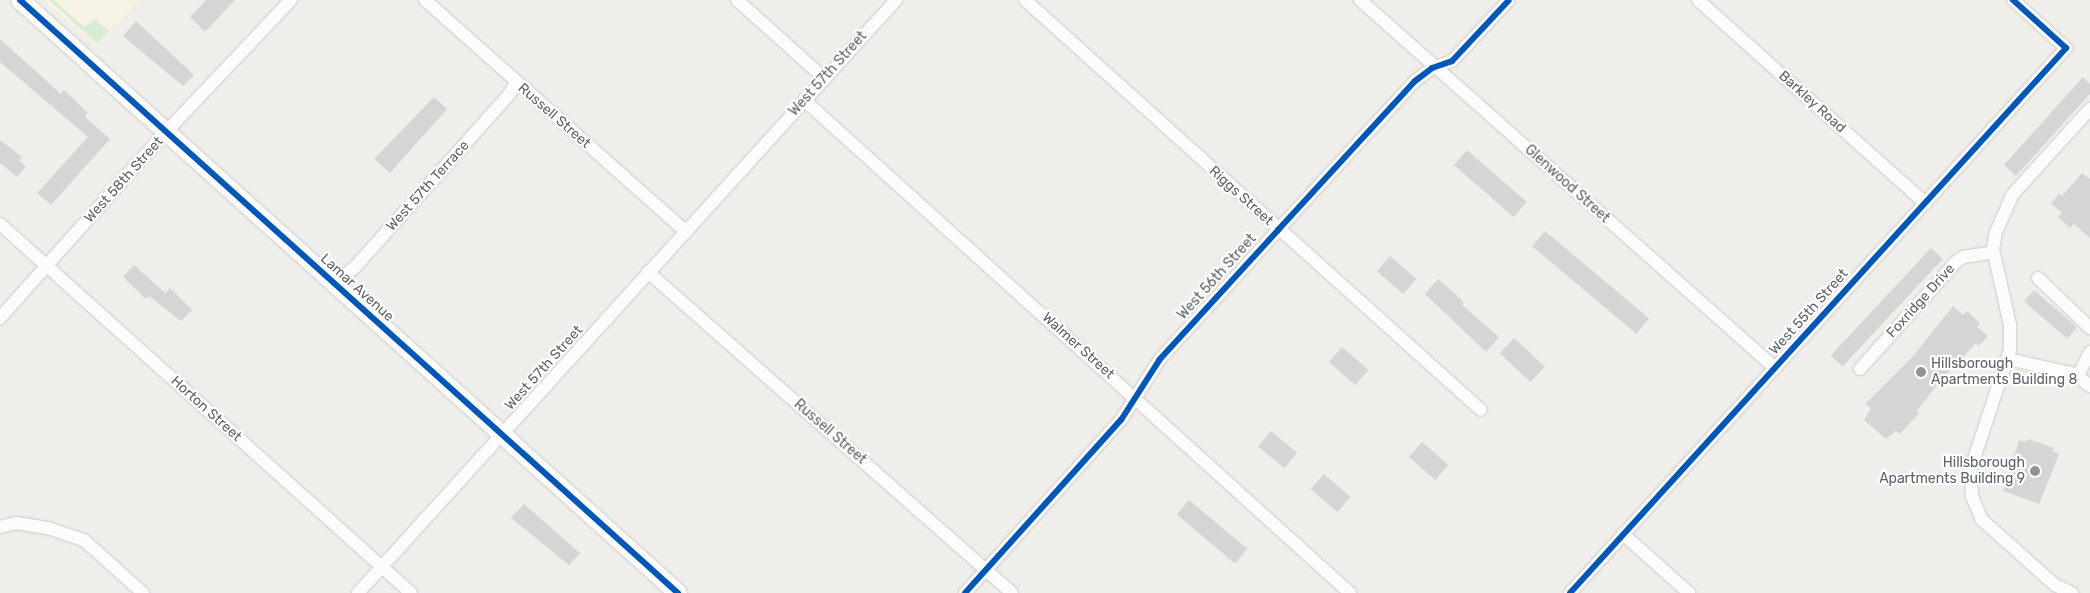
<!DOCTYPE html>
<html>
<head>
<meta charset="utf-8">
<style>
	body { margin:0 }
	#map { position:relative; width:2090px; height:593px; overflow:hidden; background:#efeeea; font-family:Rubik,sans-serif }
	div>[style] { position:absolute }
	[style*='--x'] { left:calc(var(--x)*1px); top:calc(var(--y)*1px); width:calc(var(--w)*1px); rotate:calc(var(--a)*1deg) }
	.commercial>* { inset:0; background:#f7f3e4 }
	.green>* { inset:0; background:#d8ebd6 }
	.building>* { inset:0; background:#d6d5d3; transform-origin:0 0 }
	.roads { filter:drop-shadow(0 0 1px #cbcccc) drop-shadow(0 0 1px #cbcccc) }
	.street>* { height:12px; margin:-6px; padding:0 6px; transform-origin:6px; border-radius:6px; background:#fdfcfc }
	.secondary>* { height:18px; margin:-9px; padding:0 9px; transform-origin:9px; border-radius:9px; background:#fdfcfc }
	.cycleway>* { height:6px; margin:-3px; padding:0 3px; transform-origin:3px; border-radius:3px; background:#0057b8 }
	.dots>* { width:14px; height:14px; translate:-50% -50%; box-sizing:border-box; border:2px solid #fff; border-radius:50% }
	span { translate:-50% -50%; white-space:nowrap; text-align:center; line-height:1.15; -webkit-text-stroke:4.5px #fff; paint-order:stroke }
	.street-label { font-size:14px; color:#5f6368 }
	.poi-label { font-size:14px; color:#5f6368 }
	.left { translate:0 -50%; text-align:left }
	.right { translate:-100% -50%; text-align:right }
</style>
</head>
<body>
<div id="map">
	<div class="commercial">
		<div style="clip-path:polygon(44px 0,139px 0,96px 48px)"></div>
	</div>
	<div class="green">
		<div style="clip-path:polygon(49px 0,54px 0,84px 27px,95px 19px,109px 31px,98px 44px)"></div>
	</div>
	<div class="building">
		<div style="clip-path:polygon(206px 0,235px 0,205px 32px,190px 17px)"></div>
		<div style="clip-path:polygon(136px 21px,194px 75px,183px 86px,123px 36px)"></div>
		<div style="clip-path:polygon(0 39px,61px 94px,64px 90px,88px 113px,85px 117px,110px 139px,51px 205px,37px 193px,88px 137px,0 62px)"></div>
		<div style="clip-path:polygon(2083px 77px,2090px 84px,2090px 94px,2016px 176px,2004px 165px)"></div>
		<div style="clip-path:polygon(434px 97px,447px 109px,390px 173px,374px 159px)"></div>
		<div style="clip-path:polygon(0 140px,22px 157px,19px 161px,26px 166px,17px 177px,0 163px)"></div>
		<div style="left:1467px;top:150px;width:79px;height:20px;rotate:41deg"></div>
		<div style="clip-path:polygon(2082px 173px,2090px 179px,2090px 238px,2074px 224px,2070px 228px,2058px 217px,2062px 213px,2051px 203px,2059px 194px,2062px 196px)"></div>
		<div style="left:1545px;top:231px;width:136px;height:20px;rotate:40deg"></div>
		<div style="left:1931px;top:248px;width:16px;height:147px;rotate:43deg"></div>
		<div style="left:1390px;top:256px;width:35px;height:20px;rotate:41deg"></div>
		<div style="clip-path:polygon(134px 265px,165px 293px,170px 288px,192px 310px,181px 321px,149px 296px,146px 299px,123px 277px)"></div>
		<div style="clip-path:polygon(1438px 279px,1464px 302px,1462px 305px,1499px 337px,1486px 352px,1425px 294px)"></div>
		<div style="left:2034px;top:290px;width:57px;height:15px;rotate:41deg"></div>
		<div style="clip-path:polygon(1953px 306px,1963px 315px,1967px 311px,1980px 323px,1977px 327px,1988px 336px,1979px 346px,1976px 343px,1936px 386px,1917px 411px,1919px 413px,1900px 434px,1896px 431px,1886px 439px,1864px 420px,1871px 408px,1865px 404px,1914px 355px)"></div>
		<div style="left:1514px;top:338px;width:42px;height:21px;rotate:43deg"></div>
		<div style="left:1342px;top:347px;width:35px;height:20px;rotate:41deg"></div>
		<div style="left:1271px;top:431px;width:34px;height:20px;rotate:40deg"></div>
		<div style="clip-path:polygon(2028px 439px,2054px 448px,2052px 451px,2059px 454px,2039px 504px,2003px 491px,2019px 440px,2026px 442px)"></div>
		<div style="left:1422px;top:442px;width:35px;height:20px;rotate:41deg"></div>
		<div style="left:1324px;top:474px;width:35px;height:20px;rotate:41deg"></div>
		<div style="left:1189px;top:500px;width:76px;height:19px;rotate:40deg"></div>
		<div style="clip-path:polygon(524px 504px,580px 553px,569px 565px,511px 518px)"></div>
	</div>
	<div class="roads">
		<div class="street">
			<div style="--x:425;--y:0;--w:348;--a:41.6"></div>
			<div style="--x:737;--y:0;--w:117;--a:41.9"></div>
			<div style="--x:1025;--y:0;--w:613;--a:41.96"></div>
			<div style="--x:1360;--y:0;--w:555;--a:41.56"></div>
			<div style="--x:1698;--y:0;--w:305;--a:41.8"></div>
			<div style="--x:804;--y:100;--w:736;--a:42.08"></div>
			<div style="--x:0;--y:224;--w:552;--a:41.92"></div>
			<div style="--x:648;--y:272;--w:485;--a:41.4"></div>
			<div style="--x:2038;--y:278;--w:72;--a:43.9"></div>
			<div style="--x:334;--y:285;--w:28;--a:-41"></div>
			<div style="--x:355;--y:267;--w:231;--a:-48.2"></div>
			<div style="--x:509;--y:95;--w:15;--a:-62"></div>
			<div style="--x:0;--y:318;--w:249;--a:-48.3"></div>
			<div style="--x:166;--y:132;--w:182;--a:-46.6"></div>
			<div style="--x:2008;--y:359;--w:69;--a:12.6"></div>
			<div style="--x:2075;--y:374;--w:19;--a:39"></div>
			<div style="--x:1860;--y:369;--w:144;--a:-48.1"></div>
			<div style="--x:1956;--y:262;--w:9;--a:-36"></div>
			<div style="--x:1963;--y:257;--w:30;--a:-9"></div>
			<div style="--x:2078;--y:375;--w:26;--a:-62"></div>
			<div style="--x:0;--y:527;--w:16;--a:-14"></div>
			<div style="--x:16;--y:523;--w:32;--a:9"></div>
			<div style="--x:48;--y:528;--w:39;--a:19"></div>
			<div style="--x:85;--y:541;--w:78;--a:41.9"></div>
			<div style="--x:1623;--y:534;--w:89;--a:41.8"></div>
			<div style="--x:358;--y:593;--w:801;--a:-47.78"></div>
			<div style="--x:965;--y:593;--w:233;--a:-48"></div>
			<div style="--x:1121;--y:420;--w:72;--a:-57.4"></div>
			<div style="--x:1160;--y:359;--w:175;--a:-47.5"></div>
			<div style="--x:1278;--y:230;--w:202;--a:-47.4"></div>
			<div style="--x:1415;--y:81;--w:21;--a:-37"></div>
			<div style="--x:1432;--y:68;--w:21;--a:-19"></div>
			<div style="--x:1452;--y:61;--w:83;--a:-46.9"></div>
			<div style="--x:1570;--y:593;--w:737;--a:-47.69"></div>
			<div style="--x:2066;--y:48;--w:72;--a:-137.8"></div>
			<div style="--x:2072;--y:593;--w:19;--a:-155"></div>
			<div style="--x:2055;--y:585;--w:98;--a:-138.3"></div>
			<div style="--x:1982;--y:520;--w:25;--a:-113"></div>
			<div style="--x:1972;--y:497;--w:26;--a:-94"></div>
			<div style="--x:1970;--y:471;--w:127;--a:-71.7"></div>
			<div style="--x:2010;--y:350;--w:25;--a:-90"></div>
			<div style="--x:2010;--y:325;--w:78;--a:-102.6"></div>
			<div style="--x:1993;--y:249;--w:17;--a:-80"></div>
			<div style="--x:1996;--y:232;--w:42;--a:-65.9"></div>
			<div style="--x:2013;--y:194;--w:115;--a:-47.8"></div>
		</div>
		<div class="secondary">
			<div style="--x:20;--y:0;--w:886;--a:42.03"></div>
		</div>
	</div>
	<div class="cycleway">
		<div style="--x:20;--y:0;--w:886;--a:42.03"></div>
		<div style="--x:965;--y:593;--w:233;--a:-48"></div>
		<div style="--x:1121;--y:420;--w:72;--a:-57.4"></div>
		<div style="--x:1160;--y:359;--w:175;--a:-47.5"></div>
		<div style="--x:1278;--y:230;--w:202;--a:-47.4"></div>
		<div style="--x:1415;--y:81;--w:21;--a:-37"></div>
		<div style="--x:1432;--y:68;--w:21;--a:-19"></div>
		<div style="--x:1452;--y:61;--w:83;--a:-46.9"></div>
		<div style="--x:1570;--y:593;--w:737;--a:-47.69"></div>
		<div style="--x:2066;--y:48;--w:72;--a:-137.8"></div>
	</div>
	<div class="dots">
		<div style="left:1921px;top:372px;background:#919496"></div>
		<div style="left:2035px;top:471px;background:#919496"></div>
	</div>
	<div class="street-label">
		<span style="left:828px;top:74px;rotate:-48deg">West 57th Street</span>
		<span style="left:1812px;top:102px;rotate:42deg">Barkley Road</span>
		<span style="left:554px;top:116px;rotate:41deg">Russell Street</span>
		<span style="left:124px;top:180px;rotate:-48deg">West 58th Street</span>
		<span style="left:1567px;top:184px;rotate:42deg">Glenwood Street</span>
		<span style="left:428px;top:186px;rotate:-48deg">West 57th Terrace</span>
		<span style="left:1241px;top:196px;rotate:42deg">Riggs Street</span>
		<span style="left:1217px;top:277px;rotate:-48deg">West 56th Street</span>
		<span style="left:357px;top:288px;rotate:42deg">Lamar Avenue</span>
		<span style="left:1921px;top:301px;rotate:-48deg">Foxridge Drive</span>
		<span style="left:1809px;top:312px;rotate:-48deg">West 55th Street</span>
		<span style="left:1078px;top:346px;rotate:42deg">Walmer Street</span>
		<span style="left:544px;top:368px;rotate:-48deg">West 57th Street</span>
		<span style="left:206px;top:409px;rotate:42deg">Horton Street</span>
		<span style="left:830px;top:432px;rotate:41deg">Russell Street</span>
	</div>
	<div class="poi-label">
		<span class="left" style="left:1931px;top:372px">Hillsborough<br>Apartments Building 8</span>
		<span class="right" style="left:2025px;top:471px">Hillsborough<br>Apartments Building 9</span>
	</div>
</div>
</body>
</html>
